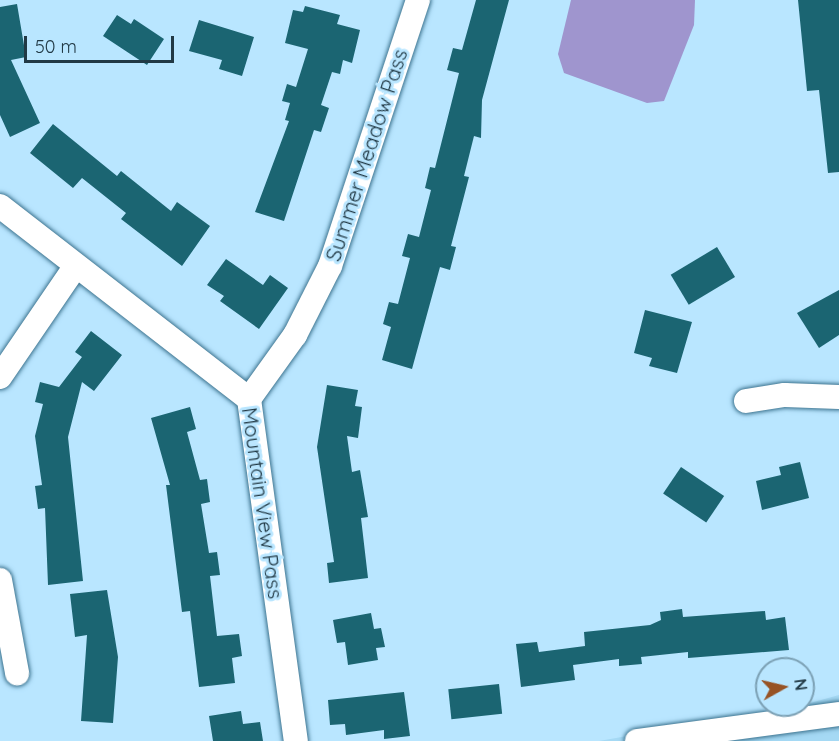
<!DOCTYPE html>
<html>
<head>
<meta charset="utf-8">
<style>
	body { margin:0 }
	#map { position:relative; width:839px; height:741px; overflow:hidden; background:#b9e6ff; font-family:Quicksand,sans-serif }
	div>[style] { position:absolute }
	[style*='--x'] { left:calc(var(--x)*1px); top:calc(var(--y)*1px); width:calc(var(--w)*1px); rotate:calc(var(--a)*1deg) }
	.built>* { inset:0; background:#a5d9f4 }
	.water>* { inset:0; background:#9f95ce }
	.building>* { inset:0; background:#1b6572; transform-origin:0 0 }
	.roads { filter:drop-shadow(0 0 2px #3d7490) drop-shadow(0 0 2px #3d7490) }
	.minor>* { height:24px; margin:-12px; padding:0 12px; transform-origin:12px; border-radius:12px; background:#fff }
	span { translate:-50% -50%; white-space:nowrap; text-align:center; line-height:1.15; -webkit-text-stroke:6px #b9e6ff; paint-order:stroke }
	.street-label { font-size:21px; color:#213945 }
	.north { position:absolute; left:755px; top:657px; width:60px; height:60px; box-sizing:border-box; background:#b9e6ff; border:2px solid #7ca1b5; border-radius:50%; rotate:82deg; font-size:16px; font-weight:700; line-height:24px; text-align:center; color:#213945 }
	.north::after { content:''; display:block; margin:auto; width:21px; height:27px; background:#975325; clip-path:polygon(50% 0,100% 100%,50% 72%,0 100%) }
	.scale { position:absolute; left:24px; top:36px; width:150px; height:27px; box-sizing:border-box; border:3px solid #213945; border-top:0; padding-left:8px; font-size:18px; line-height:21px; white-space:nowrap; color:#213945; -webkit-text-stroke:4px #b9e6ff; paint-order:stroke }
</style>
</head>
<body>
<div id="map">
	<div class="built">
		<div style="clip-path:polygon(839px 695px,839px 741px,599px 741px,803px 705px)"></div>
	</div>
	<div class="water">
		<div style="clip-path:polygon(571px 0,695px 0,694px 25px,664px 101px,647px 103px,564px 73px,558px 54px)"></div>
	</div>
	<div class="building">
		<div style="clip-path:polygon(476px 0,509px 0,482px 100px,481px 138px,474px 136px,464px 176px,469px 177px,451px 246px,456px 247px,450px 270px,440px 267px,412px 369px,382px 360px,391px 327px,383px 324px,389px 302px,398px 304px,410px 258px,402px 256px,408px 234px,419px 237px,431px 190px,425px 188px,430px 167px,435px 168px,459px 73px,447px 70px,453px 48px,462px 50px)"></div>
		<div style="clip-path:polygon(798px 0,839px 0,839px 172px,828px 173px,819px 90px,807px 91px)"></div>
		<div style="clip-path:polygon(17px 4px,26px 57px,11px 60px,40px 123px,10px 137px,0 115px,0 7px)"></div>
		<div style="clip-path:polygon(305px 6px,340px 15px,337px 24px,360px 30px,352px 63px,343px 60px,340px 74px,332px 72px,321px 105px,329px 108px,321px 132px,314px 130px,284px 221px,255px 212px,289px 121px,285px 120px,290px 103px,282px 101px,287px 84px,296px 87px,308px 49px,285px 43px,293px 10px,303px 12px)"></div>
		<div style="clip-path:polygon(117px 15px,131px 24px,134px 19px,164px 39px,147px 65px,103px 36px)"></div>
		<div style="clip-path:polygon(199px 20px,254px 37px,242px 76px,219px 69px,222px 60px,189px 51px)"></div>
		<div style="clip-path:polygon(53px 124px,117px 176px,121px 171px,171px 211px,177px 202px,210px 226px,182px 266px,121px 219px,126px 213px,82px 178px,73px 188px,30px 153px)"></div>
		<div style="left:717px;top:247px;width:35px;height:54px;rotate:59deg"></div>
		<div style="clip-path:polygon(226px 259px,263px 285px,270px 275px,288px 288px,259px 329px,220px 301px,224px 296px,207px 285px)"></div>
		<div style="clip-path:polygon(839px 290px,839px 335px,819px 348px,797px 313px)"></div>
		<div style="clip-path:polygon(645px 310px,692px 322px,677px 373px,649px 366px,652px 358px,634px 353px)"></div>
		<div style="clip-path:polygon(91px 331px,122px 355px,94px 391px,82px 382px,68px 437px,83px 581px,48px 585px,45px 508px,38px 509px,35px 486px,42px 485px,35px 436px,43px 404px,35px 402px,40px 382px,59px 387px,82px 357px,75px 352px)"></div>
		<div style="clip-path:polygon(327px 385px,358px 390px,355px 406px,362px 407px,358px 438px,347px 436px,352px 472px,360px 470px,368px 517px,361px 518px,368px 578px,329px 583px,327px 563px,334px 562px,317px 447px)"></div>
		<div style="clip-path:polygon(190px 407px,196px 429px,187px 432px,200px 480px,207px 479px,210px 502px,201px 504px,209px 553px,217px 552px,220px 575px,210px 576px,217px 636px,239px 634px,242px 656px,232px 658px,235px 683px,199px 687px,190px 611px,182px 612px,166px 485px,170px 485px,151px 418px)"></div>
		<div style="clip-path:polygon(800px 462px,809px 498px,762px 510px,756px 481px,781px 475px,779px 467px)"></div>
		<div style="left:681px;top:467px;width:52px;height:32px;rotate:34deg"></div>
		<div style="clip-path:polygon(107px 590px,118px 657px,113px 723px,81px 721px,87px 635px,75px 637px,70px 594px)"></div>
		<div style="clip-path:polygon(682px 609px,683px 617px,765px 611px,766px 620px,785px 617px,789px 650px,688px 658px,688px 652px,641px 657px,642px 664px,619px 666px,619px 659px,573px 665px,575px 680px,521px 687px,516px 644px,537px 642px,539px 652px,585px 646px,584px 632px,650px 625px,661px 620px,660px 612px)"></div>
		<div style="clip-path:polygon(371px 613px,374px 629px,381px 628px,385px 647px,376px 648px,378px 660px,348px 665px,345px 642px,337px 643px,333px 620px)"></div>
		<div style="left:499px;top:684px;width:30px;height:51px;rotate:84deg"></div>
		<div style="clip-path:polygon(404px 692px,410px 736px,384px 739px,384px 730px,346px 735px,345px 724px,330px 725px,328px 700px)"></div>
		<div style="clip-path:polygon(241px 711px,243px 724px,260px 722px,263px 741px,213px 741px,209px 716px)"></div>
	</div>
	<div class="roads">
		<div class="minor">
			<div style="--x:0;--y:206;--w:315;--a:37.8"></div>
			<div style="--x:249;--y:399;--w:345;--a:82.2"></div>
			<div style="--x:0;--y:377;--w:133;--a:-55.7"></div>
			<div style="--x:249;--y:399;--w:79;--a:-54.3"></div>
			<div style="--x:295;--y:335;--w:77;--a:-63.1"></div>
			<div style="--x:330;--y:266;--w:280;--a:-71.7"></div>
			<div style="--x:746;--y:401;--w:39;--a:-9"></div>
			<div style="--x:785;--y:395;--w:54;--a:2.1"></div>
			<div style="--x:0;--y:580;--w:95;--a:79.6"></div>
			<div style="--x:637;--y:741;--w:204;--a:-7.6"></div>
		</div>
	</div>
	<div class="street-label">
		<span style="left:366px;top:155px;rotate:-72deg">Summer Meadow Pass</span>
		<span style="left:263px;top:503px;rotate:82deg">Mountain View Pass</span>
	</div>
	<div class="north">N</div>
	<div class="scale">50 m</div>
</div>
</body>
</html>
